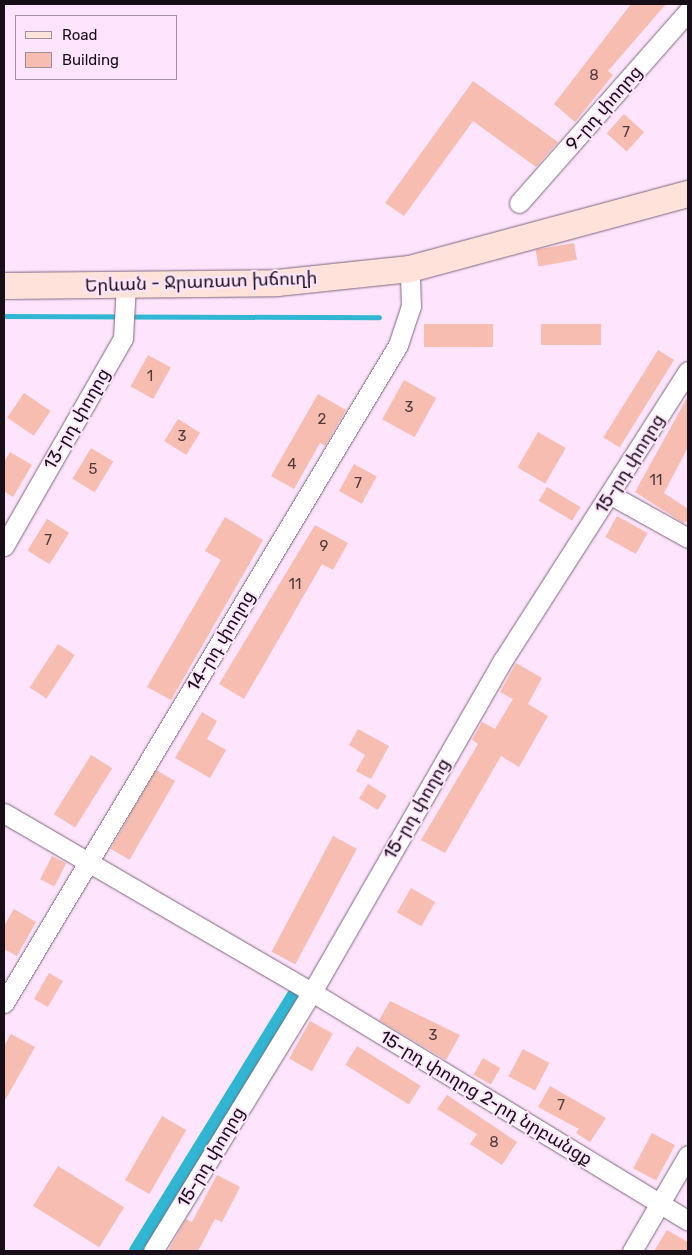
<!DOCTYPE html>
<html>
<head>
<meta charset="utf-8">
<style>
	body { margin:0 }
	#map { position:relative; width:692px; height:1255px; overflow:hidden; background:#ffe4fd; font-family:Rubik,"Noto Sans Armenian",sans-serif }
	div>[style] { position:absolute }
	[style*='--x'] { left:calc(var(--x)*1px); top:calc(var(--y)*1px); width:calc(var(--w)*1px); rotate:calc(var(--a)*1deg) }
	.stream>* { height:5px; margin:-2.5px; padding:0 2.5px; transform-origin:2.5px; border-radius:2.5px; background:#30b6d2 }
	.canal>* { height:19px; margin:-9.5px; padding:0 9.5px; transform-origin:9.5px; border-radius:9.5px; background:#30b6d2 }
	.building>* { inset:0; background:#f7bdb1; transform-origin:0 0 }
	.roads { filter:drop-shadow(0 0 1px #7d667c) drop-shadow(0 0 1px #7d667c) }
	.street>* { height:19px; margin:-9.5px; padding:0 9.5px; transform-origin:9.5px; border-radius:9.5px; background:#fff }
	.secondary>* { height:26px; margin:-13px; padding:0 13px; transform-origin:13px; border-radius:13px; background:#ffe3db }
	span { translate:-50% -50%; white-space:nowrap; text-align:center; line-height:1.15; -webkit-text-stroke:4px #ffe4fd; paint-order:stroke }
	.number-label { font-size:15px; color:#4f3a3e }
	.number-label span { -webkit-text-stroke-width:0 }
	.street-label { font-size:18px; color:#170e17 }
	.frame { position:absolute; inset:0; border:5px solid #170e17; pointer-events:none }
	.legend { position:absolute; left:15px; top:15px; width:162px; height:65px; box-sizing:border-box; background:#ffe4fd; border:1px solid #a28ea1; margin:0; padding:6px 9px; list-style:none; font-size:15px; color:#170e17 }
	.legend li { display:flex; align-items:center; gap:10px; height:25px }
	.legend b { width:25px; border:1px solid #a28ea1 }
</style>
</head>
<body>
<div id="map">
	<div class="stream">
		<div style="--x:4;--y:316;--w:375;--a:0.2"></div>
	</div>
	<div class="canal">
		<div style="--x:138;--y:1251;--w:301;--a:-58.3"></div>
	</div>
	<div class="building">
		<div style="clip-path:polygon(631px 4px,666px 4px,608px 71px,613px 75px,575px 122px,554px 104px)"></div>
		<div style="clip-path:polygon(473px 81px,558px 142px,536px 167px,473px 121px,404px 216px,385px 203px)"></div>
		<div style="left:624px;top:114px;width:27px;height:26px;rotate:42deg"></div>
		<div style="left:574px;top:243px;width:17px;height:39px;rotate:80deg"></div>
		<div style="left:493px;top:324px;width:23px;height:69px;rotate:90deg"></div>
		<div style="left:601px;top:324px;width:21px;height:60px;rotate:90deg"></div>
		<div style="left:658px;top:350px;width:19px;height:103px;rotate:32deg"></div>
		<div style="left:148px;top:355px;width:26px;height:36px;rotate:29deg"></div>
		<div style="left:404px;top:380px;width:37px;height:45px;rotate:29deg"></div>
		<div style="left:24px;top:393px;width:32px;height:30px;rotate:34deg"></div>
		<div style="clip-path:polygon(318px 394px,346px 410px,325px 446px,320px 443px,294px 489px,271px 476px)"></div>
		<div style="clip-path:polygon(688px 396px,688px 447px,664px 493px,688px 509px,688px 521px,683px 523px,635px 492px)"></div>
		<div style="left:178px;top:419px;width:26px;height:26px;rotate:32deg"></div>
		<div style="left:538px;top:432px;width:32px;height:41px;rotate:30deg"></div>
		<div style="left:91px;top:448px;width:26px;height:36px;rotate:31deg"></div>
		<div style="clip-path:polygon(10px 452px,32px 465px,13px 497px,4px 491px,4px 462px)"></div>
		<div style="left:354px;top:464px;width:26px;height:31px;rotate:29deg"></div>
		<div style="left:547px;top:487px;width:39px;height:16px;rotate:31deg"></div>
		<div style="left:617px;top:516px;width:35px;height:24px;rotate:29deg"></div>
		<div style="clip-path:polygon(225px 517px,263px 540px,171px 700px,147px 687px,221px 560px,205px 551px)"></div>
		<div style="left:47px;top:519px;width:26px;height:37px;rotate:32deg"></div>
		<div style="clip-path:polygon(315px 525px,348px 543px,333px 570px,322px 564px,244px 699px,219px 684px)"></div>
		<div style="left:58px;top:644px;width:20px;height:52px;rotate:33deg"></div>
		<div style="clip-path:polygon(516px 663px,542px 678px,528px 704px,548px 716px,519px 767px,501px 756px,445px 853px,421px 840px,478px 744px,472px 740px,482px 722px,495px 729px,513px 699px,500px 692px)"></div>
		<div style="clip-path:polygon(202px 712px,217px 721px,207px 739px,226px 750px,210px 778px,175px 758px)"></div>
		<div style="clip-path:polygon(358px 729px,389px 746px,371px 779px,356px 771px,365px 755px,349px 745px)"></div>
		<div style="left:91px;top:755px;width:25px;height:70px;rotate:32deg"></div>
		<div style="left:156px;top:770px;width:22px;height:91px;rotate:30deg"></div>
		<div style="left:368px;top:784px;width:22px;height:17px;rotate:32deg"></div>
		<div style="left:333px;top:836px;width:27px;height:131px;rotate:28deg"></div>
		<div style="left:52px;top:856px;width:16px;height:26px;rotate:27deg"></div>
		<div style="left:411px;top:888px;width:28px;height:28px;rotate:30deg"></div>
		<div style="clip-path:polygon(14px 909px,36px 922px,17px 956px,4px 949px,4px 926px)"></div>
		<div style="left:49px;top:973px;width:16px;height:30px;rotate:30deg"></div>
		<div style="clip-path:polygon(390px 1001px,460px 1035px,446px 1060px,379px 1020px)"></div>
		<div style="left:310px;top:1021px;width:26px;height:43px;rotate:29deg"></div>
		<div style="clip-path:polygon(11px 1034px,35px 1047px,4px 1102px,4px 1046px)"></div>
		<div style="left:357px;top:1046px;width:75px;height:22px;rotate:32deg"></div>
		<div style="left:523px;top:1049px;width:30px;height:31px;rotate:28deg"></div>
		<div style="left:483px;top:1058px;width:20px;height:19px;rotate:30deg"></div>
		<div style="clip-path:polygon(550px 1086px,606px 1118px,590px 1142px,576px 1133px,579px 1129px,538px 1107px)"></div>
		<div style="clip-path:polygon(447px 1095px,517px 1142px,502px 1165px,470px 1144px,477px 1134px,437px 1109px)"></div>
		<div style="left:162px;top:1116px;width:28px;height:74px;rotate:30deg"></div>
		<div style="left:652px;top:1133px;width:26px;height:40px;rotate:28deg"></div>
		<div style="left:58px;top:1166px;width:78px;height:47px;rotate:32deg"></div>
		<div style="clip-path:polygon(217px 1175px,240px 1187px,222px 1222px,215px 1219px,198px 1251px,168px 1251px,186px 1219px,192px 1222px)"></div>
		<div style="clip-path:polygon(667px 1230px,688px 1242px,688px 1251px,654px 1251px)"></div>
	</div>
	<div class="roads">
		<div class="street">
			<div style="--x:519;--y:203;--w:256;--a:-48.6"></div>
			<div style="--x:611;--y:495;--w:88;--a:29.2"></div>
			<div style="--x:4;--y:546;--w:240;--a:-60.2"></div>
			<div style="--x:123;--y:338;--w:53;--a:-86.8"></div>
			<div style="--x:4;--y:813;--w:356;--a:30.2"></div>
			<div style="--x:312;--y:992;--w:440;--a:31.3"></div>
			<div style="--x:4;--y:1003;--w:767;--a:-59.09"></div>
			<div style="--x:398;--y:345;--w:41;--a:-71.6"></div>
			<div style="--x:411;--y:306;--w:37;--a:-92"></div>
			<div style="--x:153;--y:1251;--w:304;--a:-58.5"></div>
			<div style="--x:312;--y:992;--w:383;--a:-60.1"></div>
			<div style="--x:503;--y:660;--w:343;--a:-57.4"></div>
			<div style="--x:632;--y:1251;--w:111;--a:-59.7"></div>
		</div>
		<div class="secondary">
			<div style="--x:4;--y:286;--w:273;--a:-0.6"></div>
			<div style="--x:277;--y:283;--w:134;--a:-6"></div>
			<div style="--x:410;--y:269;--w:288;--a:-15.1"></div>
		</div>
	</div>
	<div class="number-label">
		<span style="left:594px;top:76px">8</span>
		<span style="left:626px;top:133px">7</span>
		<span style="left:150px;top:377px">1</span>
		<span style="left:409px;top:408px">3</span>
		<span style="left:322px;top:420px">2</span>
		<span style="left:182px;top:437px">3</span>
		<span style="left:292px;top:465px">4</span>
		<span style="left:93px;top:470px">5</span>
		<span style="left:656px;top:481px">11</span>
		<span style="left:358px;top:484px">7</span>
		<span style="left:48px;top:541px">7</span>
		<span style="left:324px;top:547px">9</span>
		<span style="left:295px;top:585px">11</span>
		<span style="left:433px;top:1036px">3</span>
		<span style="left:561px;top:1106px">7</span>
		<span style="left:494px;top:1143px">8</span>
	</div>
	<div class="street-label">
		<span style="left:604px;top:108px;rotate:-49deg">9-րդ փողոց</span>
		<span style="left:201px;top:282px;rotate:-2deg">Երևան - Ջրառատ խճուղի</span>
		<span style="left:77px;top:419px;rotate:-60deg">13-րդ փողոց</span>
		<span style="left:630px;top:464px;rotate:-58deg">15-րդ փողոց</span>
		<span style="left:221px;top:641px;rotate:-59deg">14-րդ փողոց</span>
		<span style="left:417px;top:809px;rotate:-60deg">15-րդ փողոց</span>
		<span style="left:486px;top:1098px;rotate:31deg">15-րդ փողոց 2-րդ նրբանցք</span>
		<span style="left:211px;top:1157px;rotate:-59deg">15-րդ փողոց</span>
	</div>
	<div class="frame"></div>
	<ul class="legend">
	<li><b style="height:6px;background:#ffe3db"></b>Road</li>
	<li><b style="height:14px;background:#f7bdb1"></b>Building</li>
	</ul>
</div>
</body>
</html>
